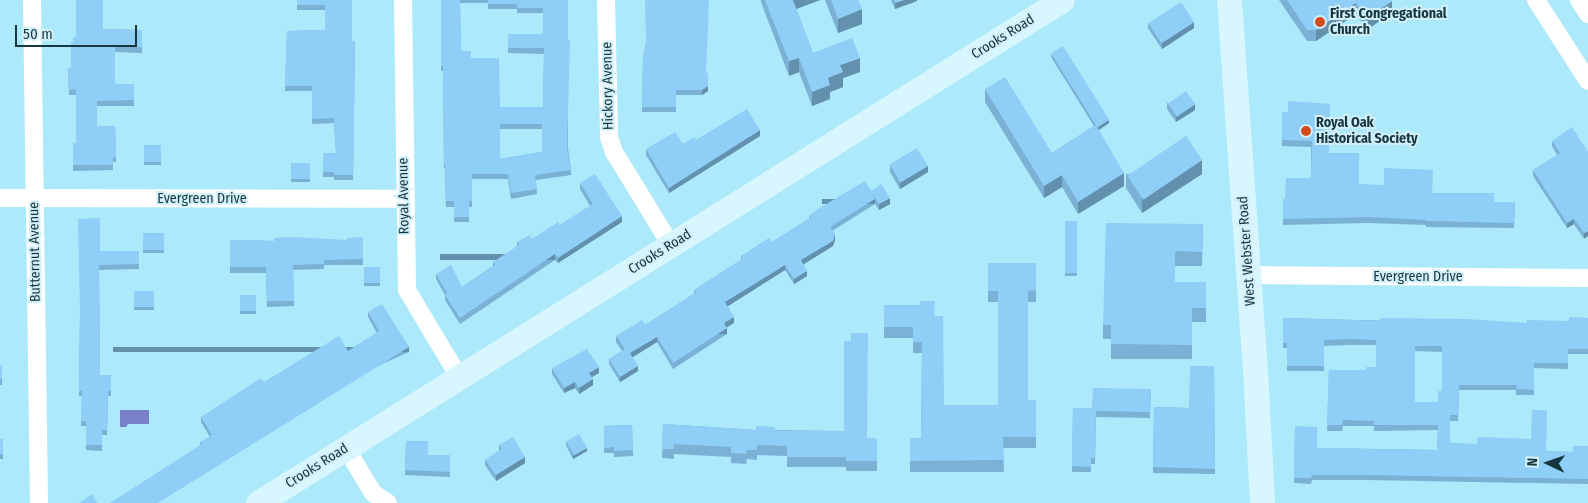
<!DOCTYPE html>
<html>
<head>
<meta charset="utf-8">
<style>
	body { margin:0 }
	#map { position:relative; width:1588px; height:503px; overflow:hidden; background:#abe9fb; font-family:"Fira Sans Condensed",sans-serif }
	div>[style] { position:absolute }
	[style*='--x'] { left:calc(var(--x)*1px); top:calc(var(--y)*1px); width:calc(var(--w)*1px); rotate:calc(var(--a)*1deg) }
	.water>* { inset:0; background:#7780c9 }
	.street>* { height:18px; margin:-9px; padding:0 9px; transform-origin:9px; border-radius:9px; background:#fff }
	.secondary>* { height:25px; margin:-12.5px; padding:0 12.5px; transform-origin:12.5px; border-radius:12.5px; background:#d7f6fe }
	.wall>* { inset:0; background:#7ab1d4; transform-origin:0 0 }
	.shaded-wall>* { inset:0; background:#6390ad; transform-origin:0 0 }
	.building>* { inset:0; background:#8ecef7; transform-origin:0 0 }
	.dots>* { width:14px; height:14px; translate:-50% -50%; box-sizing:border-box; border:2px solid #d3f0f9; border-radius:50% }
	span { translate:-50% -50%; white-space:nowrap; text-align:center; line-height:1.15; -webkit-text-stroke:4px #d3f0f9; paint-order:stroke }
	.poi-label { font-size:14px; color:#163740; font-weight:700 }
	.left { translate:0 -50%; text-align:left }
	.street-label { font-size:14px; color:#163740 }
	.north { position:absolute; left:1523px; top:438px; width:50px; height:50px; -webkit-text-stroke:4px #d3f0f9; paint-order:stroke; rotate:273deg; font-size:14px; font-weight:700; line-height:20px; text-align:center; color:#163740 }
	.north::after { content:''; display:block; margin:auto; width:18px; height:22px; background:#163740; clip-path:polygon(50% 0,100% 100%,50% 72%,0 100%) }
	.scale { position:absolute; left:15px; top:25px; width:122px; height:22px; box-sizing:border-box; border:2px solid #163740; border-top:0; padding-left:6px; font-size:15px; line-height:18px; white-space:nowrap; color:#163740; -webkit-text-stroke:4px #d3f0f9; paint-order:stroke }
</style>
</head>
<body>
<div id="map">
	<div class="water">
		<div style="clip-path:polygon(120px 410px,149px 410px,149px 424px,128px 424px,126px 427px,120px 427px)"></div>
	</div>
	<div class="street">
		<div style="--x:32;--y:0;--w:503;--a:89.2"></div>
		<div style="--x:403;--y:0;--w:290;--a:89.2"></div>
		<div style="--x:407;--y:290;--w:101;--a:59.1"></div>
		<div style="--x:606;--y:0;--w:137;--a:88.7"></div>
		<div style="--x:609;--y:137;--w:16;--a:72"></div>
		<div style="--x:614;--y:152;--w:109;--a:58.5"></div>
		<div style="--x:1536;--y:0;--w:96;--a:57.3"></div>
		<div style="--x:1579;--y:0;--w:17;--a:57"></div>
		<div style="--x:0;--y:198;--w:404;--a:0.1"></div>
		<div style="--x:1249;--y:275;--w:339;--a:0.5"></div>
		<div style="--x:346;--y:448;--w:52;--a:59"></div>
		<div style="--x:373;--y:493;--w:18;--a:34"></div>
	</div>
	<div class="secondary">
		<div style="--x:1229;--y:0;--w:370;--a:86"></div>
		<div style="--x:1255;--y:369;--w:134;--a:87"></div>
		<div style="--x:258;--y:503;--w:948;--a:-32.03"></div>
	</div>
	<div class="wall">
		<div style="clip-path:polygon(297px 0,352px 0,352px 41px,355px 41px,353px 180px,334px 180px,334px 177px,323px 177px,323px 153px,336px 153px,334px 123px,312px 124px,312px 91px,285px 91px,287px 31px,325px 30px,325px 10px,297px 10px)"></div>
		<div style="clip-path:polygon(evenodd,441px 0,568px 0,568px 148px,571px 170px,571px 175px,536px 180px,537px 194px,511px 199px,508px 179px,472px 179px,472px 207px,469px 207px,469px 222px,454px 222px,454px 207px,446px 207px,445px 168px,444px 168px,443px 71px,441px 71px,441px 0,460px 3px,488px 3px,488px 9px,517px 9px,517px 13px,543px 13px,543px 34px,508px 34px,508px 53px,544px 54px,543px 107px,500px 107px,471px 58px,461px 51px,460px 3px,441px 0,500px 129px,542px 129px,542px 152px,500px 159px,500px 129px)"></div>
		<div style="clip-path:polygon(761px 0,820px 0,796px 9px,813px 53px,860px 72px,843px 78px,843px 87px,830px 92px,830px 99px,812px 106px,799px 72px,789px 76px,761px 2px)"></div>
		<div style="clip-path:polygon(825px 0,858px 0,862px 24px,838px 33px)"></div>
		<div style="clip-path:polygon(891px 0,917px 0,917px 1px,895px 9px)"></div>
		<div style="clip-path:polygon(1279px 0,1391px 0,1392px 12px,1367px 30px,1356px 14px,1316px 41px,1307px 41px)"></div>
		<div style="clip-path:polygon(1148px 23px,1194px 28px,1162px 49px,1148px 28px)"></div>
		<div style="clip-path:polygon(103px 29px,142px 30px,142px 53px,115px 52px,115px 84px,134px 84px,134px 106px,97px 106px,97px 126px,115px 126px,116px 162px,113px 162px,113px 170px,73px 171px,73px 143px,76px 143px,76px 95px,69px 95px,68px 68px,71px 68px,73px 42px,76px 37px)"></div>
		<div style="clip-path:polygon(646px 42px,706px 73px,708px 73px,708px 91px,702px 95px,676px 95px,676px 112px,642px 112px,643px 57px)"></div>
		<div style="clip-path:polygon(1051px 54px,1109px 123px,1099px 130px,1124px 186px,1078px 214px,1062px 187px,1044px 198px,985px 102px,985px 89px,1052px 153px,1094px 126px,1051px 57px)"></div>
		<div style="clip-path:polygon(1167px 103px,1195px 110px,1176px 122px,1167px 109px)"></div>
		<div style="clip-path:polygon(1282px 112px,1288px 113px,1359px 184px,1433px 193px,1494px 202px,1515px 202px,1514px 228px,1426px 227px,1426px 225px,1368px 223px,1283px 225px,1283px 219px,1285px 199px,1311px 178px,1311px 147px,1282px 146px)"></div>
		<div style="clip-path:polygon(760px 136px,669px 193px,646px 155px,646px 149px,683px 144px,696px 140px)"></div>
		<div style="clip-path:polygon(1552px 141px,1588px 152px,1584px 239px,1574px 224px,1567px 228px,1533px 176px,1533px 170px,1557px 155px,1552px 146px)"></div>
		<div style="left:144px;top:145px;width:17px;height:20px"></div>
		<div style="left:291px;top:163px;width:19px;height:19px"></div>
		<div style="clip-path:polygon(890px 166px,928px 172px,900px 189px,890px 172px)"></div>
		<div style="clip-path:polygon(1126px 174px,1202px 174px,1142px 213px,1126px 188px)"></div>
		<div style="clip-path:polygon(580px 183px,622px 222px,558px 263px,555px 260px,460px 324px,445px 300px,445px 295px,436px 279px,436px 274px,462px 287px,493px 266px,493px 262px,517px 247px,517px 242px,532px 239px,560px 225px,590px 206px,580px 189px)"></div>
		<div style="clip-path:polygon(871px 191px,890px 204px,879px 210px,875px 204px,832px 231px,835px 240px,833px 246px,803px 264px,807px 276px,794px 284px,785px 270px,728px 306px,734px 323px,727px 327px,727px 334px,673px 369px,657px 342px,632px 357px,638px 371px,620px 382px,609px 364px,609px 359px,622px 351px,616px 342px,616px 336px,645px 325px,694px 294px,694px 290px,741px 260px,741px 256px,772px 242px,809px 219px,809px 216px)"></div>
		<div style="left:1065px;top:221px;width:12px;height:55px"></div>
		<div style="clip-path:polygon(1203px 224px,1202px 266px,1175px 266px,1175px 282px,1206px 282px,1206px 322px,1192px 322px,1192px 359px,1111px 359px,1111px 339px,1103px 339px,1103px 325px)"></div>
		<div style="left:143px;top:233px;width:21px;height:20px"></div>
		<div style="clip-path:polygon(363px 237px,363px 265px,324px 265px,324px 269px,293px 270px,294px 306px,267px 307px,266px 273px,230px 273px,230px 240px,274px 241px,347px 240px)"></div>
		<div style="clip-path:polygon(100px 251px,139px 251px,139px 269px,99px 270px,100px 375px,111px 375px,111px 396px,108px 396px,107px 435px,102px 435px,102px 451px,86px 450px,86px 426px,81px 426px,82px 396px,79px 396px,80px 314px)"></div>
		<div style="clip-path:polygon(988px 263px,1036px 263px,1036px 302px,1028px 302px,1028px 400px,1036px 400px,1036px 448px,1003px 448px,1004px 472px,910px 472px,910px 438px,921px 438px,922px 353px,913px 353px,913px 338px,884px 338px,884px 305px,935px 316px,944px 405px,998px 405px,998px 302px,988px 302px)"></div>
		<div style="left:364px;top:267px;width:16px;height:19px"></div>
		<div style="left:134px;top:291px;width:20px;height:19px"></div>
		<div style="left:240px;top:295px;width:16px;height:19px"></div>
		<div style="clip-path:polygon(368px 312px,409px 352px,200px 445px,200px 442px,210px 437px,201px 422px,201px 417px,264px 382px,348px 351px,377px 333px,368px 317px)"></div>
		<div style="clip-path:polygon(evenodd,1283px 318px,1353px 320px,1527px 323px,1569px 321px,1588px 318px,1588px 354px,1568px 354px,1568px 369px,1534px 368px,1534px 395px,1516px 395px,1516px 390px,1459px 390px,1458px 421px,1450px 421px,1450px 443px,1546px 451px,1573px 452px,1588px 446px,1588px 484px,1367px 480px,1312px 480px,1311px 484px,1294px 483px,1295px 426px,1317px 448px,1437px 450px,1438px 430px,1374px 431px,1374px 426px,1343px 426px,1342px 431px,1327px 431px,1329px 370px,1366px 370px,1376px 367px,1376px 345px,1349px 345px,1324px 346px,1324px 371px,1287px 371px,1287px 348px,1283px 348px,1283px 318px,1415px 351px,1442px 352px,1442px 391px,1438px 402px,1415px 402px,1415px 351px)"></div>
		<div style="clip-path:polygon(0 343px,0 365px,2px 365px,2px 385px,0 385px)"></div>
		<div style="clip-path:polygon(1214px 366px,1215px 474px,1153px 473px,1154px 407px,1189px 408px)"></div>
		<div style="clip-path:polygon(552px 368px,599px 373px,591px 377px,593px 385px,579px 394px,575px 388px,564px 393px,552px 374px)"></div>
		<div style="clip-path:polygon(1151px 389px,1150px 418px,1096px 417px,1095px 464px,1091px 464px,1091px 472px,1072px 472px,1073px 408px,1092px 408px)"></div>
		<div style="clip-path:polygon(663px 424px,756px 430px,844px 431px,867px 438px,877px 439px,877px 471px,846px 471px,846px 467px,787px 467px,787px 456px,757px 455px,757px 460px,747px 459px,746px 464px,731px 463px,731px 457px,674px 454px,674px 459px,662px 458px)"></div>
		<div style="clip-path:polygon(632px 425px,633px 456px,614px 457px,614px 453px,604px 453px,604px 426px)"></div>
		<div style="left:3px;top:439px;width:20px;height:3px;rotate:90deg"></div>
		<div style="clip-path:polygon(406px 441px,428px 455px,450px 455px,450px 477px,405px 475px)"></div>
		<div style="clip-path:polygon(566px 442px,587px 451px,573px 459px,566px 445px)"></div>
		<div style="clip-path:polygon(499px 445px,525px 463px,496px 481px,485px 465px,485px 460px,499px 451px)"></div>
	</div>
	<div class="shaded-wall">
		<div style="clip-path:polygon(791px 0,820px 0,791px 11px)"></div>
		<div style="clip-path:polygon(904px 0,917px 0,917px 1px,895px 9px,895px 3px)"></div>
		<div style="clip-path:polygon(1392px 1px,1392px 12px,1367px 30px,1367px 19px)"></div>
		<div style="clip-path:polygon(1356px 3px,1356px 14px,1316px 41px,1316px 30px)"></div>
		<div style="clip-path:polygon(862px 9px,862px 24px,838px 33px,838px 19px)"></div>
		<div style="clip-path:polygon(1194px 22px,1194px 28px,1162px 49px,1162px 43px)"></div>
		<div style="clip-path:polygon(799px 58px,799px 72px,789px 76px,789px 61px)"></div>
		<div style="clip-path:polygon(860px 58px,860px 72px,843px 78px,843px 87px,830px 92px,830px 99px,812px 106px,812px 92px,840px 65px)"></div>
		<div style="clip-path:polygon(708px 86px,708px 91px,702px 95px,702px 90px)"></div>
		<div style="clip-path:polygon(1195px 104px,1195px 110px,1176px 122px,1176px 117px)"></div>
		<div style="clip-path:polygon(1109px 120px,1109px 123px,1097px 131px,1097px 128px)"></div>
		<div style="clip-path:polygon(760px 130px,760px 136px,669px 193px,669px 188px)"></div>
		<div style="clip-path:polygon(1202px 160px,1202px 174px,1142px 213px,1142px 198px)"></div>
		<div style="clip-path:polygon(928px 166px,928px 172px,900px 189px,900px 183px)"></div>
		<div style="clip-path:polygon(1124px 173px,1124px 186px,1078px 214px,1078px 202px)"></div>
		<div style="clip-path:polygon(1062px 175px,1062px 187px,1044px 198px,1044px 186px)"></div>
		<div style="clip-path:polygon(890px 198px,890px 204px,879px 210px,879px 204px)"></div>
		<div style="left:875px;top:199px;width:5px;height:53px;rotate:90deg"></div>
		<div style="clip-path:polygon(622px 216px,622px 222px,558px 263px,558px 258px)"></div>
		<div style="clip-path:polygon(1574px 219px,1574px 224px,1567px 228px,1567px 223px)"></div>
		<div style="clip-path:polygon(1588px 231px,1588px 236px,1584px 239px,1584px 233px)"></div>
		<div style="clip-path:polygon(835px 234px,835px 240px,833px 246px,801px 266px,801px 260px)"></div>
		<div style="left:555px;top:254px;width:6px;height:115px;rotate:90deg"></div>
		<div style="clip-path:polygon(785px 265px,785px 270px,725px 308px,725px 302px)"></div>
		<div style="clip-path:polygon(807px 271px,807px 276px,794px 284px,794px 279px)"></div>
		<div style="clip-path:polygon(734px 317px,734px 323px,724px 329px,724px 323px)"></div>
		<div style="left:727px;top:328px;width:6px;height:64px;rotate:90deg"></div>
		<div style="clip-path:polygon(657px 337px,657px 342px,630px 359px,630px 353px)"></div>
		<div style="left:409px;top:347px;width:5px;height:296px;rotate:90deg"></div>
		<div style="clip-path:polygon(638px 366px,638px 371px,620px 382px,620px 377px)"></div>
		<div style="clip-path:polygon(599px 367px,599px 373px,589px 379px,589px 373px)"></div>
		<div style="clip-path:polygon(593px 379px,593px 385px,579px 394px,579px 388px)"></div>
		<div style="clip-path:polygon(575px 382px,575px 388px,564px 393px,564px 388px)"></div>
		<div style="clip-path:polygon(587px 448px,587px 451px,573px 459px,573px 456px)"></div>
		<div style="clip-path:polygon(525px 457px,525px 463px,496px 481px,496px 475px)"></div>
	</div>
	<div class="building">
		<div style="clip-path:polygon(76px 0,103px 0,103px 29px,142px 30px,142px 47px,115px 47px,115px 84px,134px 84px,134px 100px,97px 101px,97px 126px,115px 126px,116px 157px,113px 157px,113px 165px,73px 165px,73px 143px,76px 143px,76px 89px,69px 90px,68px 68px,71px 68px,71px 42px,73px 42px,73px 37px,76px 37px)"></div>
		<div style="clip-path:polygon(297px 0,352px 0,352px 41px,355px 41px,353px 175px,334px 175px,334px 172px,323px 172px,323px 153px,336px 153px,334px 118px,312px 119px,312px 86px,285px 86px,287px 31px,325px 30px,325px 5px,297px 5px)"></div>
		<div style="clip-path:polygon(evenodd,441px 0,460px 0,461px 51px,471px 51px,471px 58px,499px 58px,500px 107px,543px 107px,544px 48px,508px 48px,508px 34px,543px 34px,543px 8px,517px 8px,517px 4px,488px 4px,488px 0,568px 0,568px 40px,570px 40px,567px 148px,571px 170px,535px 175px,537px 189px,511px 193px,508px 174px,472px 174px,472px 201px,469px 201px,469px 217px,454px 217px,454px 201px,446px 201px,445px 163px,444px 163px,443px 66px,441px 66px,441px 0,500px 124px,542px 124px,542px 152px,500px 159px,500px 124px)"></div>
		<div style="clip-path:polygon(645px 0,709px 0,706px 73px,708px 73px,708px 86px,702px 90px,676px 90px,676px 107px,642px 107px,643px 57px,646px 41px)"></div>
		<div style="clip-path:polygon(765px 0,793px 0,813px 53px,852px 38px,860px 58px,840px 65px,843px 72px,828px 78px,830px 85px,812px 92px,799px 58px,789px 61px)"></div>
		<div style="clip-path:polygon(831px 0,858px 0,862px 9px,838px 19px)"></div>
		<div style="clip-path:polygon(894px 0,904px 0,895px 3px)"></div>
		<div style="clip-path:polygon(1287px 0,1391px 0,1392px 1px,1367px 19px,1356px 3px,1316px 30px,1307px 30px)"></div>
		<div style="left:1181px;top:2px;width:24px;height:39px;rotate:57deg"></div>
		<div style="left:1063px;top:46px;width:87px;height:14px;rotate:58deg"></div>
		<div style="clip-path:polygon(1005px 77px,1052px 153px,1096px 125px,1124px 173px,1078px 202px,1062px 175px,1044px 186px,985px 89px)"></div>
		<div style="left:1186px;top:91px;width:16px;height:22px;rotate:55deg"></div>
		<div style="clip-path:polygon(1288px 101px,1330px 104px,1329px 153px,1359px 153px,1359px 184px,1384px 185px,1384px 168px,1433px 170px,1432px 193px,1494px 193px,1494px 202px,1515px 202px,1514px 223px,1426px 221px,1426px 220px,1368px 217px,1283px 219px,1283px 199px,1285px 199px,1286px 178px,1311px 178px,1312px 141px,1282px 140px,1282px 112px,1288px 113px)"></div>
		<div style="clip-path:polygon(747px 109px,760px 130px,669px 188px,646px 149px,675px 132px,683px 144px,694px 137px,696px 140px)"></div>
		<div style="clip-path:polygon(1572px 127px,1588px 152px,1588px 231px,1584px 233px,1574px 219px,1567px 223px,1533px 170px,1560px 153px,1552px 141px)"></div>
		<div style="left:1186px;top:136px;width:29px;height:71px;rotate:56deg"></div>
		<div style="left:144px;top:145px;width:17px;height:17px"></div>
		<div style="left:917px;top:148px;width:21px;height:32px;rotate:59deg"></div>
		<div style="left:291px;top:163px;width:19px;height:16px"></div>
		<div style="clip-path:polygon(595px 174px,622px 216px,558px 258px,555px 254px,460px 318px,445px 295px,447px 293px,436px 274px,451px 265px,462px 287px,495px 265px,493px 262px,519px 245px,517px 242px,530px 235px,532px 239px,558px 222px,560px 225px,593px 204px,580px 183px)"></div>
		<div style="clip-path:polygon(865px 181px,871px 191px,881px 184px,890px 198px,879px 204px,871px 192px,875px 199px,830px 227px,835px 234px,833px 241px,801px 260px,807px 271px,794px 279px,785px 265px,725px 302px,734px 317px,724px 323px,727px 328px,673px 363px,657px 337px,630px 353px,638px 366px,620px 377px,609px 359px,625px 349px,616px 336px,642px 320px,645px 325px,696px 293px,694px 290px,742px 259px,741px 256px,769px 238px,772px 242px,810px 218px,809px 216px,818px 209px)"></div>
		<div style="clip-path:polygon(100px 218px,100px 251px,139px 251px,139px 264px,99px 265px,100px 375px,111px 375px,111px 391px,108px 391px,107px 430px,102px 430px,102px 445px,86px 445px,86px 421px,81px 421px,82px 391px,79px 391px,80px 311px,78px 219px)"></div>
		<div style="left:1065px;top:221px;width:12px;height:52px"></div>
		<div style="clip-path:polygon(1106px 223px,1203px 224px,1202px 252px,1175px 251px,1175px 282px,1206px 282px,1206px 308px,1192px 308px,1192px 345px,1111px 344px,1111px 325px,1103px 325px)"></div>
		<div style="left:143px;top:233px;width:21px;height:17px"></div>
		<div style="clip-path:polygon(289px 237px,347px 240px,347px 238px,363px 237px,363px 259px,324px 260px,324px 264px,293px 265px,294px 301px,267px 301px,266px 267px,230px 267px,230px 240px,274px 241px,274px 238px)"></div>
		<div style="clip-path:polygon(988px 263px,1036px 263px,1036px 290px,1028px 291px,1028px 400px,1036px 400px,1036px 437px,1003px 437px,1004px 460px,910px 461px,910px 438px,921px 438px,922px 342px,913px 342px,913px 327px,884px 327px,884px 305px,920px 305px,920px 301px,935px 301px,934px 316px,943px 316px,944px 405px,998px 405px,998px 291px,988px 291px)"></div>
		<div style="left:364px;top:267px;width:16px;height:16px"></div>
		<div style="left:134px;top:291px;width:20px;height:16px"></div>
		<div style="left:240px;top:295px;width:16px;height:16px"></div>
		<div style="clip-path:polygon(382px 304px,409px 347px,158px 503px,110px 503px,202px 444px,200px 442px,212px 435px,201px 417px,261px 378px,264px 382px,339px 336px,348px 351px,379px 331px,368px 312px)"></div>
		<div style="clip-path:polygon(evenodd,1569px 317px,1588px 318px,1588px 349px,1568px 349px,1568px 363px,1534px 363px,1534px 390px,1516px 389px,1517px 385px,1459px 385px,1458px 415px,1450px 415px,1450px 443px,1477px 444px,1478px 437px,1531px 439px,1532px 410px,1547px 410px,1546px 451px,1573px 452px,1573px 446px,1588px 446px,1588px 479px,1367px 475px,1312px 475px,1311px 478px,1294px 478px,1295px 426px,1317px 427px,1317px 448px,1437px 450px,1438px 425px,1374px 425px,1374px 421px,1343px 420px,1342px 425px,1327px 425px,1329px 370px,1366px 370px,1366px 367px,1376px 367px,1376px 340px,1349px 339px,1324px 340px,1324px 366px,1287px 366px,1287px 343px,1283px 343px,1283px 318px,1353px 320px,1380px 321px,1380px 318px,1466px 319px,1527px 323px,1527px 320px,1569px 321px,1569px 317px,1415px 346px,1442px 346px,1442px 391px,1438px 391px,1438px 402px,1415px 402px,1415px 346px)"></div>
		<div style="clip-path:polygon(851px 333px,868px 333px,867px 438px,877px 439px,877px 461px,846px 461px,846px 457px,787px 457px,787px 446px,757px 445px,757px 450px,747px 450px,746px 454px,731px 453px,731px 447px,674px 444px,674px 449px,662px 449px,663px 424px,756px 430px,756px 426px,775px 427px,775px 431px,844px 431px,844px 341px,851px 341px)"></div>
		<div style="clip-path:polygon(0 343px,0 365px,2px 365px,2px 379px,0 379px)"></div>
		<div style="clip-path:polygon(587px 349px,599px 367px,589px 373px,593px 379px,579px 388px,575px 382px,564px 388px,552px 368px)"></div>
		<div style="clip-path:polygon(1190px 366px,1214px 366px,1215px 469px,1153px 467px,1154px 407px,1189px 408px)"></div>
		<div style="clip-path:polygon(1093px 388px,1151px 389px,1150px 412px,1096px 411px,1095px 458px,1091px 458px,1091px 467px,1072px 466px,1073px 408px,1092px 408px)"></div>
		<div style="clip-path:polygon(632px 425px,633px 450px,614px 451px,614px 447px,604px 448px,604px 426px)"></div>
		<div style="left:579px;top:434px;width:16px;height:15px;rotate:60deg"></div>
		<div style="clip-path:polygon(513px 437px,525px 457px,496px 475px,485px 460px,502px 449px,499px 445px)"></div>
		<div style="left:3px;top:439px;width:15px;height:3px;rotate:90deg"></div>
		<div style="clip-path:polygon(406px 441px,428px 441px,428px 455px,450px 455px,450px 472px,405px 470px)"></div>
		<div style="clip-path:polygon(92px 494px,97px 503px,79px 503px)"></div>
	</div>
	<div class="dots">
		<div style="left:1320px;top:22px;background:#d34c1e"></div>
		<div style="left:1306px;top:131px;background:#d34c1e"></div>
	</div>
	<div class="poi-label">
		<span class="left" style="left:1330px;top:22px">First Congregational<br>Church</span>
		<span class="left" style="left:1316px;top:131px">Royal Oak<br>Historical Society</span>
	</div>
	<div class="street-label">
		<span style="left:1003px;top:37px;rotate:-32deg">Crooks Road</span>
		<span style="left:608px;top:86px;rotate:-91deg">Hickory Avenue</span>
		<span style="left:404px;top:196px;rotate:-91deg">Royal Avenue</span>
		<span style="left:202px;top:199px">Evergreen Drive</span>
		<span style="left:1247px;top:251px;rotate:-94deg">West Webster Road</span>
		<span style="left:35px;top:252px;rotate:-91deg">Butternut Avenue</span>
		<span style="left:660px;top:252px;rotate:-32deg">Crooks Road</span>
		<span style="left:1418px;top:277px">Evergreen Drive</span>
		<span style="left:317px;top:466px;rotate:-32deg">Crooks Road</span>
	</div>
	<div class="north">N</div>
	<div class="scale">50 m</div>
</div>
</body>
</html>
